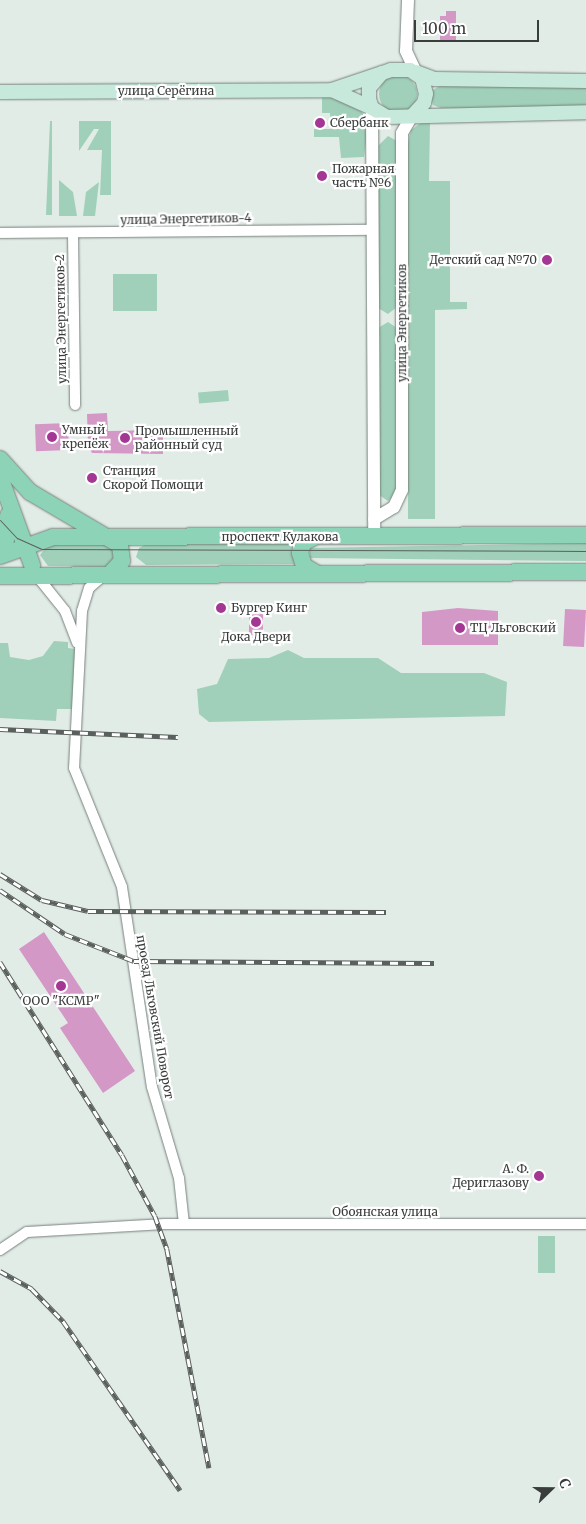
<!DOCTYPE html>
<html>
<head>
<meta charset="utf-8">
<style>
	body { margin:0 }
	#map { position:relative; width:586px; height:1524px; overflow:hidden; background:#e2ece7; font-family:Merriweather,serif }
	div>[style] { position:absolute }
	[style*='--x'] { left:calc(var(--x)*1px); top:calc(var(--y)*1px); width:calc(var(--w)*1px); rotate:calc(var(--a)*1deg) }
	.green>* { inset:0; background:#a0d0b9; transform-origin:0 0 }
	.round { border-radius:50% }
	.building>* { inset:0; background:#d398c6; transform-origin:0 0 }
	.roads { filter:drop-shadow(0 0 1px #77807c) drop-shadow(0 0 1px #77807c) }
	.minor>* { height:10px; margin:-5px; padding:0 5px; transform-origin:5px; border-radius:5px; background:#fff }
	.tertiary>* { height:12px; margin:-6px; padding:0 6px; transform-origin:6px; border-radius:6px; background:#fff }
	.secondary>* { height:14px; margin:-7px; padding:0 7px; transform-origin:7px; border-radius:7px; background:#c6e9dc }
	.primary>* { height:16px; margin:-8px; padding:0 8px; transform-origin:8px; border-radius:8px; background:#8dd3b8 }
	.tram>* { height:1px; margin:-0.5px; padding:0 0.5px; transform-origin:0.5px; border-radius:0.5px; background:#5a605d }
	.rail>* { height:4.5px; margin-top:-2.25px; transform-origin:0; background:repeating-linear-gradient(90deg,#fff 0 8px,#5a605d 0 16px); box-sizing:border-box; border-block:1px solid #5a605d }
	.dots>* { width:14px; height:14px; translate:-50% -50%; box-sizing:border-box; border:2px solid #fff; border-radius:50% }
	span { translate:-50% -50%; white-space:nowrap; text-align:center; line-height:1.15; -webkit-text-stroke:4.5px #fff; paint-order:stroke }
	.street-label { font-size:12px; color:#393d3b }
	.poi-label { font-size:12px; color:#393d3b }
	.left { translate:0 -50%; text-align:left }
	.right { translate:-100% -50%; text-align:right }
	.north { position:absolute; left:526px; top:1464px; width:50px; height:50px; -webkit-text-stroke:4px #fff; paint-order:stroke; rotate:68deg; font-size:14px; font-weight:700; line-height:20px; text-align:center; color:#393d3b }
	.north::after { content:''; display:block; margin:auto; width:18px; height:22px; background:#393d3b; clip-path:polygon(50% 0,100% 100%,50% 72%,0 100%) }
	.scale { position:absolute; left:414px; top:20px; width:125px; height:22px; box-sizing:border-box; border:2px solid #393d3b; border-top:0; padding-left:6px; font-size:15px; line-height:18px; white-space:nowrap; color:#393d3b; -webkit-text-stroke:4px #fff; paint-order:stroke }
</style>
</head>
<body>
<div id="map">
	<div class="green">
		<div class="round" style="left:379px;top:75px;width:38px;height:38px"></div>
		<div style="clip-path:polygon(441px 85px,586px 85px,586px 108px,441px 108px,433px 105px,430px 92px)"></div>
		<div style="clip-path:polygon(322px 95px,332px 95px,362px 112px,368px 124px,364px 157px,341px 158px,339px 137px,314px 137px,314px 129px,331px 129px,330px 113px,322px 113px)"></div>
		<div style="clip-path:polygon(50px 121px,52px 121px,52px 215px,46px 215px)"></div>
		<div style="clip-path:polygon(79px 121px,111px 121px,111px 195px,100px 195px,102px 150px,87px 150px,99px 129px,94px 129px,79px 151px)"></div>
		<div style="clip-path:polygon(422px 122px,430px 122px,429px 181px,450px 181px,450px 302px,467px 302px,467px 309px,435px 310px,435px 519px,408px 519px,408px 143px,411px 130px)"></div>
		<div style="clip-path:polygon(388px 136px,397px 141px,397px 307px,388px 314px,378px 308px,377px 147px)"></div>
		<div style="clip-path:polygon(59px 180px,73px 192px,77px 216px,59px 216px)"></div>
		<div style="clip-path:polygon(99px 182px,95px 216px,83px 216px,86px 192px)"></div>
		<div style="left:157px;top:274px;width:37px;height:44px;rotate:90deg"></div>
		<div style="clip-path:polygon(388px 322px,397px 328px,398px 491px,388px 501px,379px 495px,378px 328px)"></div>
		<div style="left:228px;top:390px;width:11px;height:30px;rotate:85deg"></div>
		<div style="clip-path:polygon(295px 543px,291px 550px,295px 564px,146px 565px,136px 557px,139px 548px,146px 544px)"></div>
		<div style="clip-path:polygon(586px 543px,586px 561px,310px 558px,310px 548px)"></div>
		<div style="clip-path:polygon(48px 545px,107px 545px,112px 546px,116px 559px,106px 567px,48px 566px,40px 555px)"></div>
		<div style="clip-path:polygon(54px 641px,68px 642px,68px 648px,75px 649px,75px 709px,57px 709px,56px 721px,0 718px,0 643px,8px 643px,10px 657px,29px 660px,43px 656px)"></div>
		<div style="clip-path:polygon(288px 650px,304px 658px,378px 658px,401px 673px,484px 673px,507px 682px,505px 716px,209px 722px,199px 714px,197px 689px,217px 684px,228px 659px,269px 658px)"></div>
		<div style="left:538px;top:1236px;width:17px;height:37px"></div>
	</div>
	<div class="building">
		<div style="clip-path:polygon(446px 11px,456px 11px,456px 40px,440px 40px,440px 16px,446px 16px)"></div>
		<div style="clip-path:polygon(107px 413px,108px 431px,163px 430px,163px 454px,92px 453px,88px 445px,87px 414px)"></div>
		<div style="left:68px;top:423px;width:27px;height:33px;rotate:88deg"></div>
		<div style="left:249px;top:606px;width:14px;height:29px"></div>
		<div style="clip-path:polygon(458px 608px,498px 611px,498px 645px,422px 645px,422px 612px)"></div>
		<div style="left:565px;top:609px;width:21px;height:37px;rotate:3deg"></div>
		<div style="clip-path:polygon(44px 932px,135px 1071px,103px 1093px,60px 1028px,68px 1023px,19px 949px)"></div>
	</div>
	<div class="roads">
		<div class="minor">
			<div style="--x:0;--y:233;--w:373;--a:-0.5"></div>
			<div style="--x:73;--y:233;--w:172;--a:89.3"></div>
			<div style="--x:37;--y:576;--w:45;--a:51.3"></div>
			<div style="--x:65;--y:611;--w:34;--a:69"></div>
			<div style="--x:103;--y:576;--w:18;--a:139"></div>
			<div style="--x:89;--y:588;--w:24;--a:107"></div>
			<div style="--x:82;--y:611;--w:157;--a:92.9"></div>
			<div style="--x:74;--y:768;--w:128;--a:68"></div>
			<div style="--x:122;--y:887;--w:202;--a:81.5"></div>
			<div style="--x:152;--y:1087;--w:95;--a:73.5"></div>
			<div style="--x:179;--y:1178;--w:46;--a:83.8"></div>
			<div style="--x:0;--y:1250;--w:32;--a:-34"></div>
			<div style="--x:27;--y:1232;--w:138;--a:-3.3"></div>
			<div style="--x:165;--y:1224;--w:421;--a:0"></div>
		</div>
		<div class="tertiary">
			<div style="--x:408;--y:0;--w:51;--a:92.2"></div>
			<div style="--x:406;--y:51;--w:23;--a:65"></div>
			<div style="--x:372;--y:108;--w:429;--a:89.7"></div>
			<div style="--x:374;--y:519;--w:23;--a:-31"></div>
			<div style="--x:394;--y:507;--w:19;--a:-65"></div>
			<div style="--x:402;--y:490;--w:357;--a:-90"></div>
			<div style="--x:402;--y:133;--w:20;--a:-60"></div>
		</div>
		<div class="secondary">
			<div style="--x:416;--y:72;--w:19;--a:21"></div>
			<div style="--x:434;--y:79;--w:152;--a:0.8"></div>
			<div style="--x:382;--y:73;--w:20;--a:131"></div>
			<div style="--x:369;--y:88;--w:11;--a:90"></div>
			<div style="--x:369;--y:99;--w:9;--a:72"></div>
			<div style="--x:372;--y:108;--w:17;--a:31"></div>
			<div style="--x:387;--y:117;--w:199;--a:-1.4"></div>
			<div style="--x:332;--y:90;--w:62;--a:-18.7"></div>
			<div style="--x:391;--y:70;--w:19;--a:0"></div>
			<div style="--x:410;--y:70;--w:14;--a:34"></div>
			<div style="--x:422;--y:78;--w:16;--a:76"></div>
			<div style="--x:426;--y:94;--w:9;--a:103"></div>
			<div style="--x:424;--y:103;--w:18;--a:133"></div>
			<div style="--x:0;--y:92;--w:332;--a:-0.3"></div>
			<div style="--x:332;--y:90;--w:44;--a:24.2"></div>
		</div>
		<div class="primary">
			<div style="--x:0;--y:459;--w:45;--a:47.7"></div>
			<div style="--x:30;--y:492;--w:104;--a:30.5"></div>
			<div style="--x:120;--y:545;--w:16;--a:83"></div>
			<div style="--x:122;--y:561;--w:18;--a:133"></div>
			<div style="--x:0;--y:477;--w:94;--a:70"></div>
			<div style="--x:0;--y:550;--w:13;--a:-61"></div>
			<div style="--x:6;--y:539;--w:24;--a:-85"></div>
			<div style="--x:0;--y:556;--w:56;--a:-19.7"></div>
			<div style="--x:53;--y:537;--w:533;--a:-0.21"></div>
			<div style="--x:316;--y:573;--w:14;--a:-150"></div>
			<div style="--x:304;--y:566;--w:14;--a:-107"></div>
			<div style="--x:300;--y:553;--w:10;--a:-73"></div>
			<div style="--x:303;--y:543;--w:15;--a:-28"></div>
			<div style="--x:0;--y:576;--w:586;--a:-0.39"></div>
		</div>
	</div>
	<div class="tram">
		<div style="--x:0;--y:520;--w:25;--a:47"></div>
		<div style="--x:17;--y:538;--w:27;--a:24"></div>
		<div style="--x:42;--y:549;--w:544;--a:0.21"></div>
	</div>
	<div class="rail">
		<div style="--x:0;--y:729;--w:178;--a:2.6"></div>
		<div style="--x:0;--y:874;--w:49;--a:31.8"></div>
		<div style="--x:42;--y:900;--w:47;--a:13.4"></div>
		<div style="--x:88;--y:911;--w:298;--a:0.2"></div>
		<div style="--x:0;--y:890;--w:78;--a:34.1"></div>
		<div style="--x:65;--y:934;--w:74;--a:21.4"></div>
		<div style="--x:134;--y:961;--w:300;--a:0.4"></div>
		<div style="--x:0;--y:962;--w:228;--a:57.7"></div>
		<div style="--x:122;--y:1155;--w:69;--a:61.6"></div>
		<div style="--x:155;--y:1216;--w:35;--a:70"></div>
		<div style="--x:167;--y:1249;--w:223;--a:79.1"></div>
		<div style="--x:0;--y:1271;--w:37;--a:29"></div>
		<div style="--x:32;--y:1289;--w:45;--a:45.9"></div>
		<div style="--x:63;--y:1321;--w:206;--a:55.3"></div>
	</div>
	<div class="dots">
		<div style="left:320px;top:123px;background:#a43694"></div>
		<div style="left:322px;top:176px;background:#a43694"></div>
		<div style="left:547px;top:260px;background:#a43694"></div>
		<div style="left:52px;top:437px;background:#a43694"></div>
		<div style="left:125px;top:438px;background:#a43694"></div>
		<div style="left:92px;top:478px;background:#a43694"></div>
		<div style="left:221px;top:608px;background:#a43694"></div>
		<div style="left:256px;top:622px;background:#a43694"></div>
		<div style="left:460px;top:628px;background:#a43694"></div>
		<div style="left:61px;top:986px;background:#a43694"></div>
		<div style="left:539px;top:1176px;background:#a43694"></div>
	</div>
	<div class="street-label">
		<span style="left:166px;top:91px">улица Серёгина</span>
		<span style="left:186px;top:219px;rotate:-1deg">улица Энергетиков-4</span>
		<span style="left:61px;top:319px;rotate:-91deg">улица Энергетиков-2</span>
		<span style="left:402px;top:323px;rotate:-90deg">улица Энергетиков</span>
		<span style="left:280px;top:537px">проспект Кулакова</span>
		<span style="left:155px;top:1017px;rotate:80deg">проезд Льговский Поворот</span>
		<span style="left:385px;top:1212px">Обоянская улица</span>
	</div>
	<div class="poi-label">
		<span class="left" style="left:330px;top:123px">Сбербанк</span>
		<span class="left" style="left:332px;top:176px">Пожарная<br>часть №6</span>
		<span class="right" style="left:537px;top:260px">Детский сад №70</span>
		<span class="left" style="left:62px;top:437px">Умный<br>крепёж</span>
		<span class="left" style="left:135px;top:438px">Промышленный<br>районный суд</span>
		<span class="left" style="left:103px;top:478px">Станция<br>Скорой Помощи</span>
		<span class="left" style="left:231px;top:608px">Бургер Кинг</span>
		<span class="left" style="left:470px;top:628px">ТЦ Льговский</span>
		<span style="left:256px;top:637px">Дока Двери</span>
		<span style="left:61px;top:1001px">ООО "КСМР"</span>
		<span class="right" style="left:529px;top:1176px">А. Ф.<br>Дериглазову</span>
	</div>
	<div class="north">С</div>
	<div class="scale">100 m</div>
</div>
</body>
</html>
